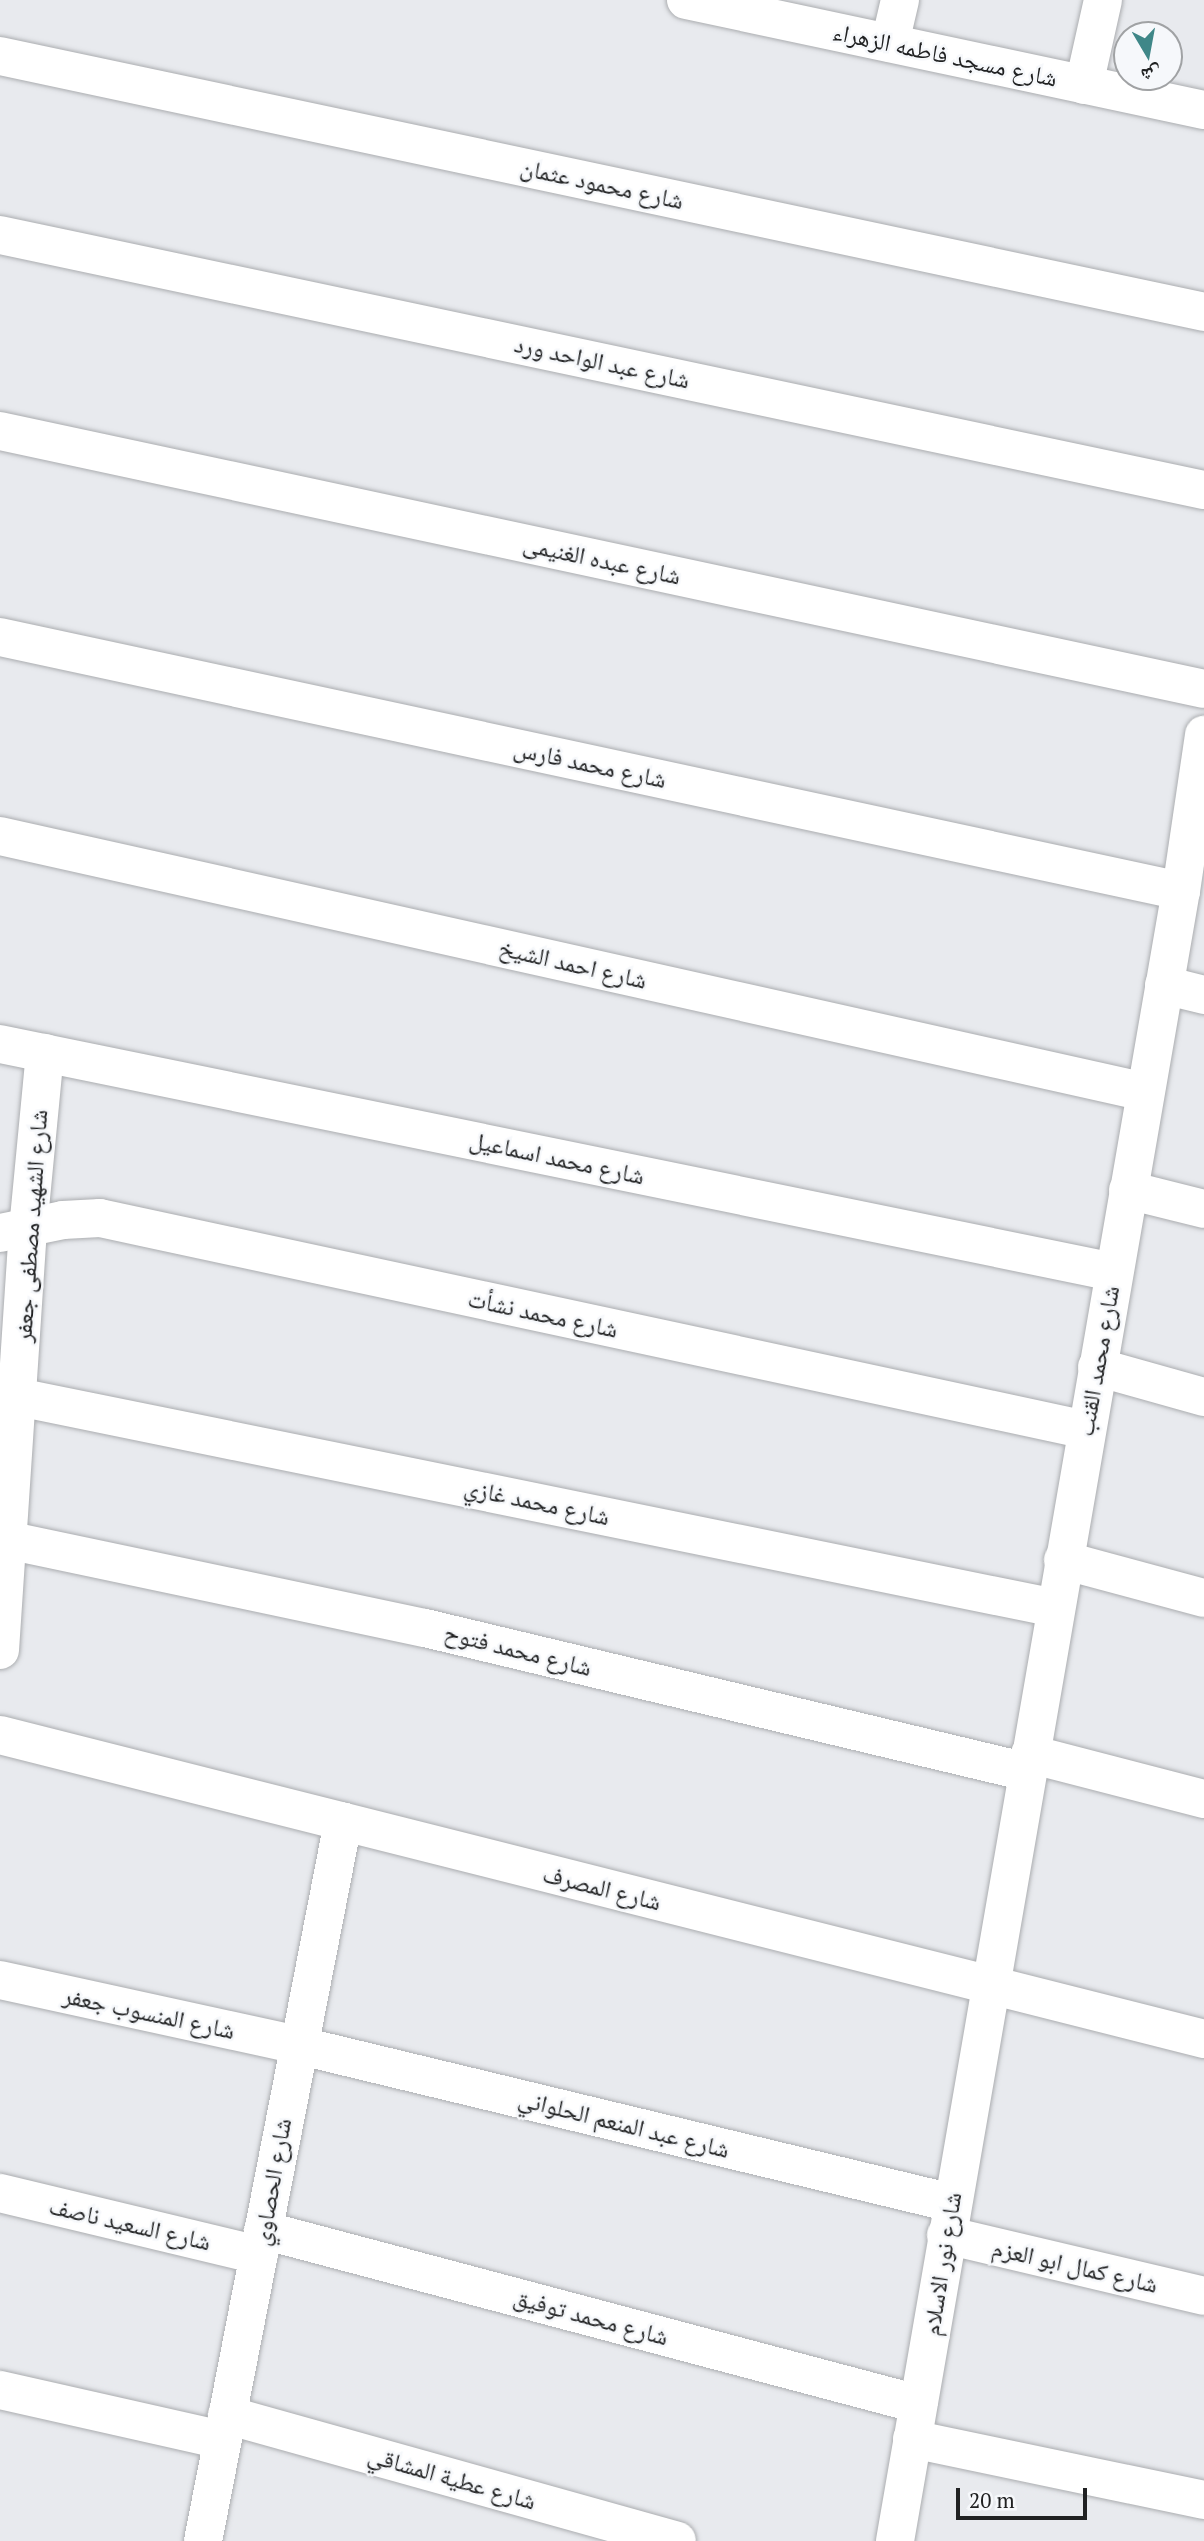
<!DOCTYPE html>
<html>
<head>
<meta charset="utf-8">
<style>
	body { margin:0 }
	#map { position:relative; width:1204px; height:2541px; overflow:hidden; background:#e8eaee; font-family:"PT Serif","Noto Naskh Arabic",serif }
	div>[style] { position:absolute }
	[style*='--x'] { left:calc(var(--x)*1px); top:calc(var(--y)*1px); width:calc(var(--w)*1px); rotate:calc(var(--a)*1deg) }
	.roads { filter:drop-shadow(0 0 2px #abadb0) drop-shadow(0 0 2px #abadb0) }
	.street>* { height:38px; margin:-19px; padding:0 19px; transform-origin:19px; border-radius:19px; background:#fff }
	span { translate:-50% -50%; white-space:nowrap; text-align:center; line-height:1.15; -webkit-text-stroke:5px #f6f8fb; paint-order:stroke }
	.street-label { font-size:24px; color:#202122 }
	.north { position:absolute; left:1113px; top:21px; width:70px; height:70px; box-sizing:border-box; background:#f6f8fb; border:2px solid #a0a2a4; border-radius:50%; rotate:170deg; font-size:19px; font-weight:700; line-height:28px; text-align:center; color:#202122 }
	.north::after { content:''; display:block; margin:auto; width:24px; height:32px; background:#3f8788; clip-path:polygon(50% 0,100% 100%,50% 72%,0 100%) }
	.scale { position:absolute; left:956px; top:2488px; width:131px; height:32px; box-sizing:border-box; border:4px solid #202122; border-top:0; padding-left:9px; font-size:21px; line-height:24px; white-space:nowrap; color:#202122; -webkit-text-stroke:5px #f6f8fb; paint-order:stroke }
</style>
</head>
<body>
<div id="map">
	<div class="roads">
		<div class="street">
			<div style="--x:686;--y:0;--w:530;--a:11.99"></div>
			<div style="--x:890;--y:43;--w:44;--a:-76.9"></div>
			<div style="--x:0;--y:56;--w:1231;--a:12"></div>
			<div style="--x:1084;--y:85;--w:87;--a:-77.4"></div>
			<div style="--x:0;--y:235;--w:1231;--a:11.96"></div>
			<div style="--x:0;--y:431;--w:1231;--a:12.09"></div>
			<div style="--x:0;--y:637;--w:1208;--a:12.14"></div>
			<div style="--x:0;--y:836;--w:1173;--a:12.6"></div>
			<div style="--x:1164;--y:985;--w:41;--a:14"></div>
			<div style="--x:0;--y:1044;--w:1137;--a:11.57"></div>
			<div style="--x:1128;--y:1190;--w:78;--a:14"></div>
			<div style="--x:0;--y:1233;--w:64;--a:-11.7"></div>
			<div style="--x:63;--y:1220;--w:37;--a:-3"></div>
			<div style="--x:100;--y:1218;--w:1009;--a:12.13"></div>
			<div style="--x:1097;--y:1367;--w:111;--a:15.7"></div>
			<div style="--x:18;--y:1397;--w:1058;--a:11.5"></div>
			<div style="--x:7;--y:1540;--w:427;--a:11.9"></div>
			<div style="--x:425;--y:1628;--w:619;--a:13.45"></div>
			<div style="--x:1063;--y:1560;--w:146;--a:15.1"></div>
			<div style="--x:0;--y:1650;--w:422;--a:-86.2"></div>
			<div style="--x:28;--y:1229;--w:177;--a:-84.5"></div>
			<div style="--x:0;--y:1735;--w:1242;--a:14.17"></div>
			<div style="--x:1030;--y:1754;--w:180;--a:14.5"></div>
			<div style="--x:0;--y:1980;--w:304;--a:12.3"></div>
			<div style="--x:297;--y:2045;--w:674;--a:13.56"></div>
			<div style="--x:0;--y:2193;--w:266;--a:13.5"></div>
			<div style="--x:263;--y:2230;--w:678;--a:14.88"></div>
			<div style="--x:946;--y:2235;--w:265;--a:13.3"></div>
			<div style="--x:0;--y:2390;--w:228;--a:12.7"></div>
			<div style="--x:227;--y:2415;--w:467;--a:15.6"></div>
			<div style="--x:912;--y:2439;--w:298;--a:11.8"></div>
			<div style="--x:203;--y:2541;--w:733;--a:-78.98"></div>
			<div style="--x:895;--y:2541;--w:1675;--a:-80.17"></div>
			<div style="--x:1181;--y:891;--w:158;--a:-81.6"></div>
		</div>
	</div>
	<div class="street-label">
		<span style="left:945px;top:55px;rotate:12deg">شارع مسجد فاطمه الزهراء</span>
		<span style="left:602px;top:184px;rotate:12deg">شارع محمود عثمان</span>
		<span style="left:602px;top:362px;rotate:12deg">شارع عبد الواحد ورد</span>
		<span style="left:602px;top:560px;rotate:12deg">شارع عبده الغنيمى</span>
		<span style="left:590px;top:764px;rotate:12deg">شارع محمد فارس</span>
		<span style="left:573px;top:964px;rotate:13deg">شارع احمد الشيخ</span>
		<span style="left:557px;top:1158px;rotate:12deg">شارع محمد اسماعيل</span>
		<span style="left:31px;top:1226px;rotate:-86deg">شارع الشهيد مصطفى جعفر</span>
		<span style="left:543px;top:1314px;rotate:12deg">شارع محمد نشأت</span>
		<span style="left:1098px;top:1361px;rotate:-80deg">شارع محمد القنب</span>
		<span style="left:537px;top:1502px;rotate:12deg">شارع محمد غازي</span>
		<span style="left:518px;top:1650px;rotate:14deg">شارع محمد فتوح</span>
		<span style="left:602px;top:1888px;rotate:14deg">شارع المصرف</span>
		<span style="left:149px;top:2013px;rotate:12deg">شارع المنسوب جعفر</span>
		<span style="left:624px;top:2124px;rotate:14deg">شارع عبد المنعم الحلواني</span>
		<span style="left:272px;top:2182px;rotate:-80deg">شارع الحصاوي</span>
		<span style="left:130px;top:2224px;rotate:13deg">شارع السعيد ناصف</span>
		<span style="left:942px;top:2264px;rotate:-81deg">شارع نور الاسلام</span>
		<span style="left:1075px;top:2266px;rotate:13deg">شارع كمال ابو العزم</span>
		<span style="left:591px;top:2317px;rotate:15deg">شارع محمد توفيق</span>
		<span style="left:452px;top:2478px;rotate:16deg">شارع عطية المشاقي</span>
	</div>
	<div class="north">ش</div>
	<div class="scale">20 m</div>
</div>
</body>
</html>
